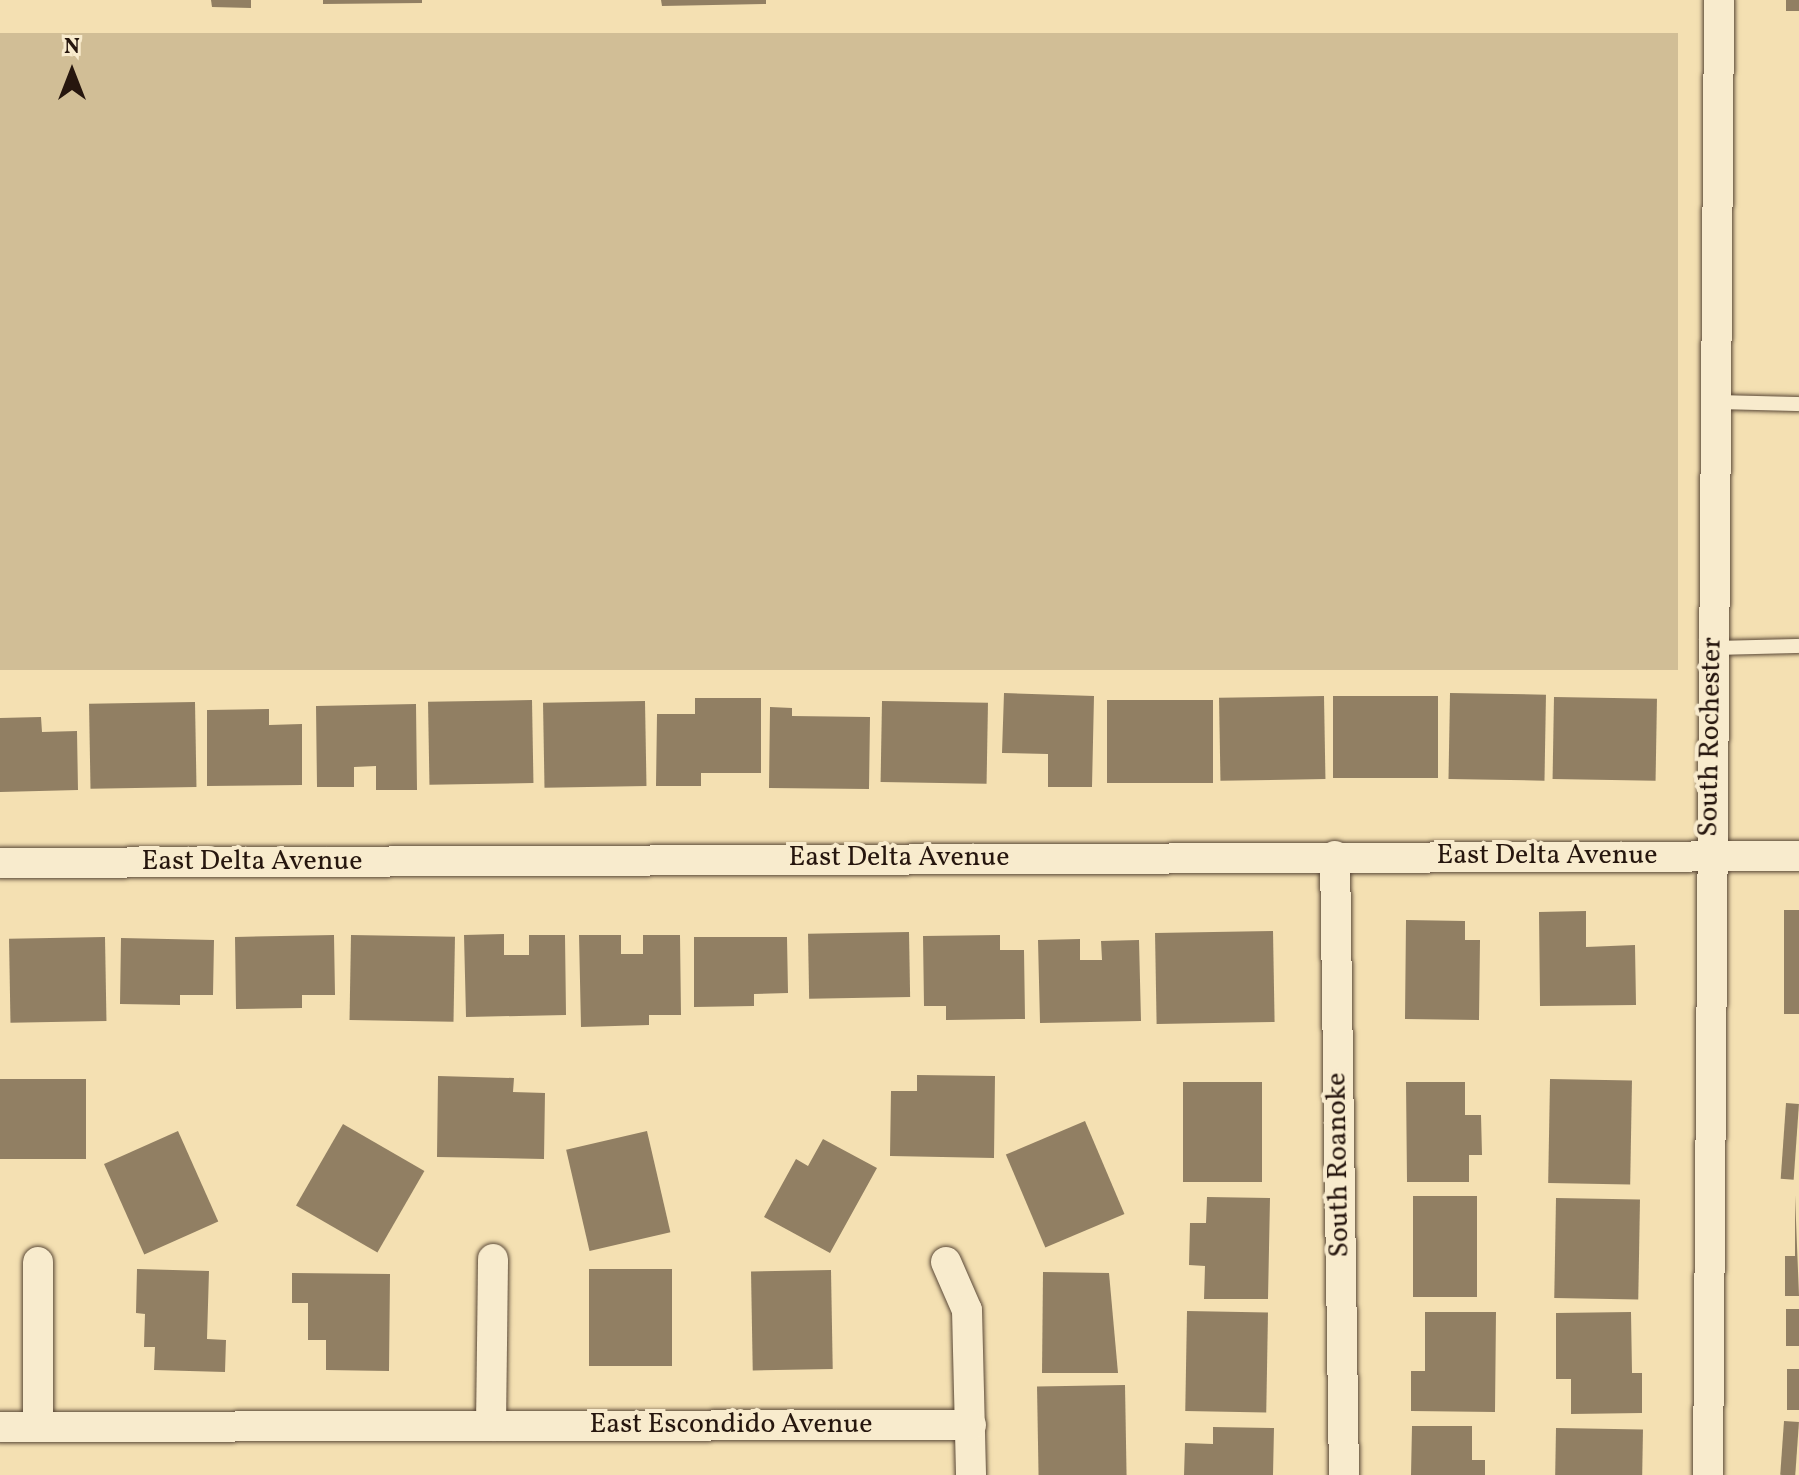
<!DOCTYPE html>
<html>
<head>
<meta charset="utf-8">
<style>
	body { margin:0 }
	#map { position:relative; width:1799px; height:1475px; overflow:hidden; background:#f4e0b2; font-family:Vollkorn,serif }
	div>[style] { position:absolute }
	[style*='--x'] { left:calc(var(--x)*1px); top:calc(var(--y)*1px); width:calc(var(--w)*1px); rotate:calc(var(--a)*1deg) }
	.green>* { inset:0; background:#d1be96; transform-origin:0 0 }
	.building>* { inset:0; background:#917f63; transform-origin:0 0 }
	.roads { filter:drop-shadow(0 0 2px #5a4837) drop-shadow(0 0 2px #5a4837) }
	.service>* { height:14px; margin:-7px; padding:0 7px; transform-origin:7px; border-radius:7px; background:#f8ebcd }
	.minor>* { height:30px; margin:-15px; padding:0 15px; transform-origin:15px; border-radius:15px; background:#f8ebcd }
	span { translate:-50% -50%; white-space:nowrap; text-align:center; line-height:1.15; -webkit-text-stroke:8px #f8ebcd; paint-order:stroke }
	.street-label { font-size:28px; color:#26160e }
	.north { position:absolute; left:32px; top:32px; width:80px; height:80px; -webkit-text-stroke:6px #f8ebcd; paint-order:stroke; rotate:0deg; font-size:22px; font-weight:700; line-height:32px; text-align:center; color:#26160e }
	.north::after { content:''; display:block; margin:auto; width:28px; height:36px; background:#26160e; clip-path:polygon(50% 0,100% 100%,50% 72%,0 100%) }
</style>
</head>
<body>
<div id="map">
	<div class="green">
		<div style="left:1678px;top:33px;width:637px;height:1678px;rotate:90deg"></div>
	</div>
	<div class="building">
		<div style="clip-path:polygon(211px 0,251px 0,251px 8px,212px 7px)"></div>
		<div style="clip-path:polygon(323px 0,422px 0,422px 3px,323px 4px)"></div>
		<div style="clip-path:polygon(661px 0,766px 0,766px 4px,662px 6px)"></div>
		<div style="left:1786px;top:0;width:13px;height:11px"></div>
		<div style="clip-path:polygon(1004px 693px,1094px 696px,1092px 787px,1048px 787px,1048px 754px,1002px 753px)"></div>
		<div style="left:1450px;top:693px;width:96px;height:86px;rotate:1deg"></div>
		<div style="left:1324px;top:696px;width:83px;height:105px;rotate:89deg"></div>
		<div style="left:1438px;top:696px;width:82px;height:105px;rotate:90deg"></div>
		<div style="left:1554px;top:697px;width:103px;height:82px;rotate:1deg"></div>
		<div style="clip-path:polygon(695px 698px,761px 698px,761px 773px,701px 773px,701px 786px,656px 786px,657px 714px,695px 714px)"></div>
		<div style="left:532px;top:700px;width:83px;height:104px;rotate:89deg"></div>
		<div style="left:1213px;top:700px;width:83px;height:106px;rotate:90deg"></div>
		<div style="left:645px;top:701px;width:85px;height:102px;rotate:89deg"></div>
		<div style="left:882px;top:701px;width:106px;height:81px;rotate:1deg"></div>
		<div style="left:195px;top:702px;width:85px;height:106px;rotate:89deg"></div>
		<div style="clip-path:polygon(416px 704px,417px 790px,376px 790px,376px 766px,354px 767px,354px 787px,317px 787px,316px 706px)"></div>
		<div style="clip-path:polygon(770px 707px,792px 708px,792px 716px,870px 717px,869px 789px,769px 788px)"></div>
		<div style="clip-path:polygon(269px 709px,269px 725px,302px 724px,302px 785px,207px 786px,207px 710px)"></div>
		<div style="clip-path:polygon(41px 717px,42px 732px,77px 731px,78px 790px,0 792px,0 718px)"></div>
		<div style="left:1784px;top:910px;width:15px;height:104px"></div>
		<div style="clip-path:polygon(1586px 911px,1586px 947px,1635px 945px,1636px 1005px,1540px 1006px,1539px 912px)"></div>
		<div style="clip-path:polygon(1406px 920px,1465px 921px,1465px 940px,1480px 940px,1479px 1020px,1405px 1019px)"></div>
		<div style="left:1273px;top:931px;width:91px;height:118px;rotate:89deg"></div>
		<div style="left:909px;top:932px;width:65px;height:101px;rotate:89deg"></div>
		<div style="clip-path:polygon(504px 934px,504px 955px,529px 955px,529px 935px,565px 935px,566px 1015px,466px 1017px,464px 935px)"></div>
		<div style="clip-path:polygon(334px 935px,335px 995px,302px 995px,302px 1008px,236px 1009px,235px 937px)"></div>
		<div style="left:351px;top:935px;width:104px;height:85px;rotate:1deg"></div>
		<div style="clip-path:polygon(579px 935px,621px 935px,621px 954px,643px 954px,643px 935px,680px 935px,681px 1015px,649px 1015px,649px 1025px,581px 1027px)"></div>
		<div style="clip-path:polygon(1000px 935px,1000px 950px,1024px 950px,1025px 1019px,946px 1020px,946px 1006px,924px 1006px,923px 936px)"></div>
		<div style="left:105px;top:937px;width:84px;height:96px;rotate:89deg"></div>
		<div style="clip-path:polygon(694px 937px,787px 937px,788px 993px,754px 994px,754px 1006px,694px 1007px)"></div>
		<div style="clip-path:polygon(121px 938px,214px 940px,213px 995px,180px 995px,180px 1005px,120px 1004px)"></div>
		<div style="clip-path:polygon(1080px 939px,1080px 960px,1102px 960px,1101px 941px,1139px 940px,1141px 1021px,1040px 1023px,1038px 940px)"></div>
		<div style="clip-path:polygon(917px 1075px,995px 1076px,994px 1158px,890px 1156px,891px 1091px,917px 1091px)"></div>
		<div style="clip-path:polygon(438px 1076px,514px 1078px,513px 1092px,545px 1093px,544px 1159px,437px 1157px)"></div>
		<div style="left:0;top:1079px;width:86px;height:80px"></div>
		<div style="left:1550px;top:1079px;width:82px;height:104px;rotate:1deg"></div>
		<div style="left:1183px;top:1082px;width:79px;height:100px"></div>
		<div style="clip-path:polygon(1406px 1082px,1465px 1082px,1465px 1115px,1481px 1115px,1482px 1155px,1469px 1155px,1469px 1182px,1407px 1182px)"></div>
		<div style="left:1786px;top:1103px;width:13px;height:76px;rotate:4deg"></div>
		<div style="left:1085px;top:1121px;width:101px;height:86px;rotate:67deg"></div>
		<div style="left:343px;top:1124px;width:94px;height:94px;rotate:30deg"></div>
		<div style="left:178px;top:1131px;width:99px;height:81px;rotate:66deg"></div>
		<div style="left:647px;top:1131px;width:104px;height:83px;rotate:77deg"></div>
		<div style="clip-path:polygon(823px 1139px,877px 1168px,830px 1253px,764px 1217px,796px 1159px,808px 1166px)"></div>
		<div style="clip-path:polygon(1795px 1195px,1799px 1296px,1785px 1296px,1785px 1256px,1795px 1256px)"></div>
		<div style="left:1413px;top:1196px;width:64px;height:101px"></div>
		<div style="clip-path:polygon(1207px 1197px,1270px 1198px,1268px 1299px,1204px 1299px,1205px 1266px,1189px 1265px,1190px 1223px,1206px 1223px)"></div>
		<div style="left:1556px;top:1198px;width:84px;height:100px;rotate:1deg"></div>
		<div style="clip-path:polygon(137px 1269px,209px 1271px,207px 1339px,226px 1340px,225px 1372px,154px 1370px,155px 1347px,144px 1347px,145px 1314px,136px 1313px)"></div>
		<div style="left:589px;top:1269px;width:83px;height:97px"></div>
		<div style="left:831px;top:1270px;width:99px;height:80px;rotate:89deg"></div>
		<div style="clip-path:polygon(1043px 1272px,1109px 1273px,1118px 1373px,1042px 1373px)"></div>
		<div style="clip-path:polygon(292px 1273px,390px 1274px,389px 1371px,326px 1370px,326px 1340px,308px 1340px,308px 1303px,292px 1303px)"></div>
		<div style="left:1786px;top:1309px;width:13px;height:37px"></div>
		<div style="left:1187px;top:1311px;width:81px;height:100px;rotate:1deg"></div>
		<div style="clip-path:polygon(1425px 1312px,1496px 1312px,1495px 1412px,1411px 1411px,1411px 1371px,1425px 1371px)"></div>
		<div style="clip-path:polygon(1631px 1312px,1632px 1373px,1642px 1373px,1642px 1413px,1571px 1414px,1571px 1379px,1556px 1379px,1556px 1313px)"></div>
		<div style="left:1787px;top:1369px;width:12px;height:41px"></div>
		<div style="left:1125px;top:1385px;width:90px;height:88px;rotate:89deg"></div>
		<div style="left:1784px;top:1421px;width:15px;height:54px;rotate:4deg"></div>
		<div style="clip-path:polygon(1412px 1426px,1472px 1426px,1472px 1460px,1485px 1460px,1485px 1475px,1411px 1475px)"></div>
		<div style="clip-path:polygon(1213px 1427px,1274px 1428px,1273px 1475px,1184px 1475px,1185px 1443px,1213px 1444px)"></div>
		<div style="left:1556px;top:1428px;width:87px;height:47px;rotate:1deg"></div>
	</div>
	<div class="roads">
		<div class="service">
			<div style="--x:1715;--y:402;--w:84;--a:1.4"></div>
			<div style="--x:1712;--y:648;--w:87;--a:-1.3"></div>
		</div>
		<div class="minor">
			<div style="--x:1335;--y:856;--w:619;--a:89.17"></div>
			<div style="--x:0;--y:863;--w:1799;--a:-0.22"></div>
			<div style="--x:38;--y:1262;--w:165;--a:90"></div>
			<div style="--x:946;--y:1262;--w:52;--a:66.4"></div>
			<div style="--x:967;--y:1310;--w:165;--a:88.6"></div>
			<div style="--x:491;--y:1426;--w:167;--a:-89.3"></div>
			<div style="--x:0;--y:1427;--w:971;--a:-0.12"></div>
			<div style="--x:1708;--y:1475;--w:1475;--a:-89.57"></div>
		</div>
	</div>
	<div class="street-label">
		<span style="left:1711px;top:737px;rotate:-89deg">South Rochester</span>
		<span style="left:1547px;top:856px">East Delta Avenue</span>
		<span style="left:899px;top:858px">East Delta Avenue</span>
		<span style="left:252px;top:862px">East Delta Avenue</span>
		<span style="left:1339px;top:1165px;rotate:-91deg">South Roanoke</span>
		<span style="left:731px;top:1425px">East Escondido Avenue</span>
	</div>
	<div class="north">N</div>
</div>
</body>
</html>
